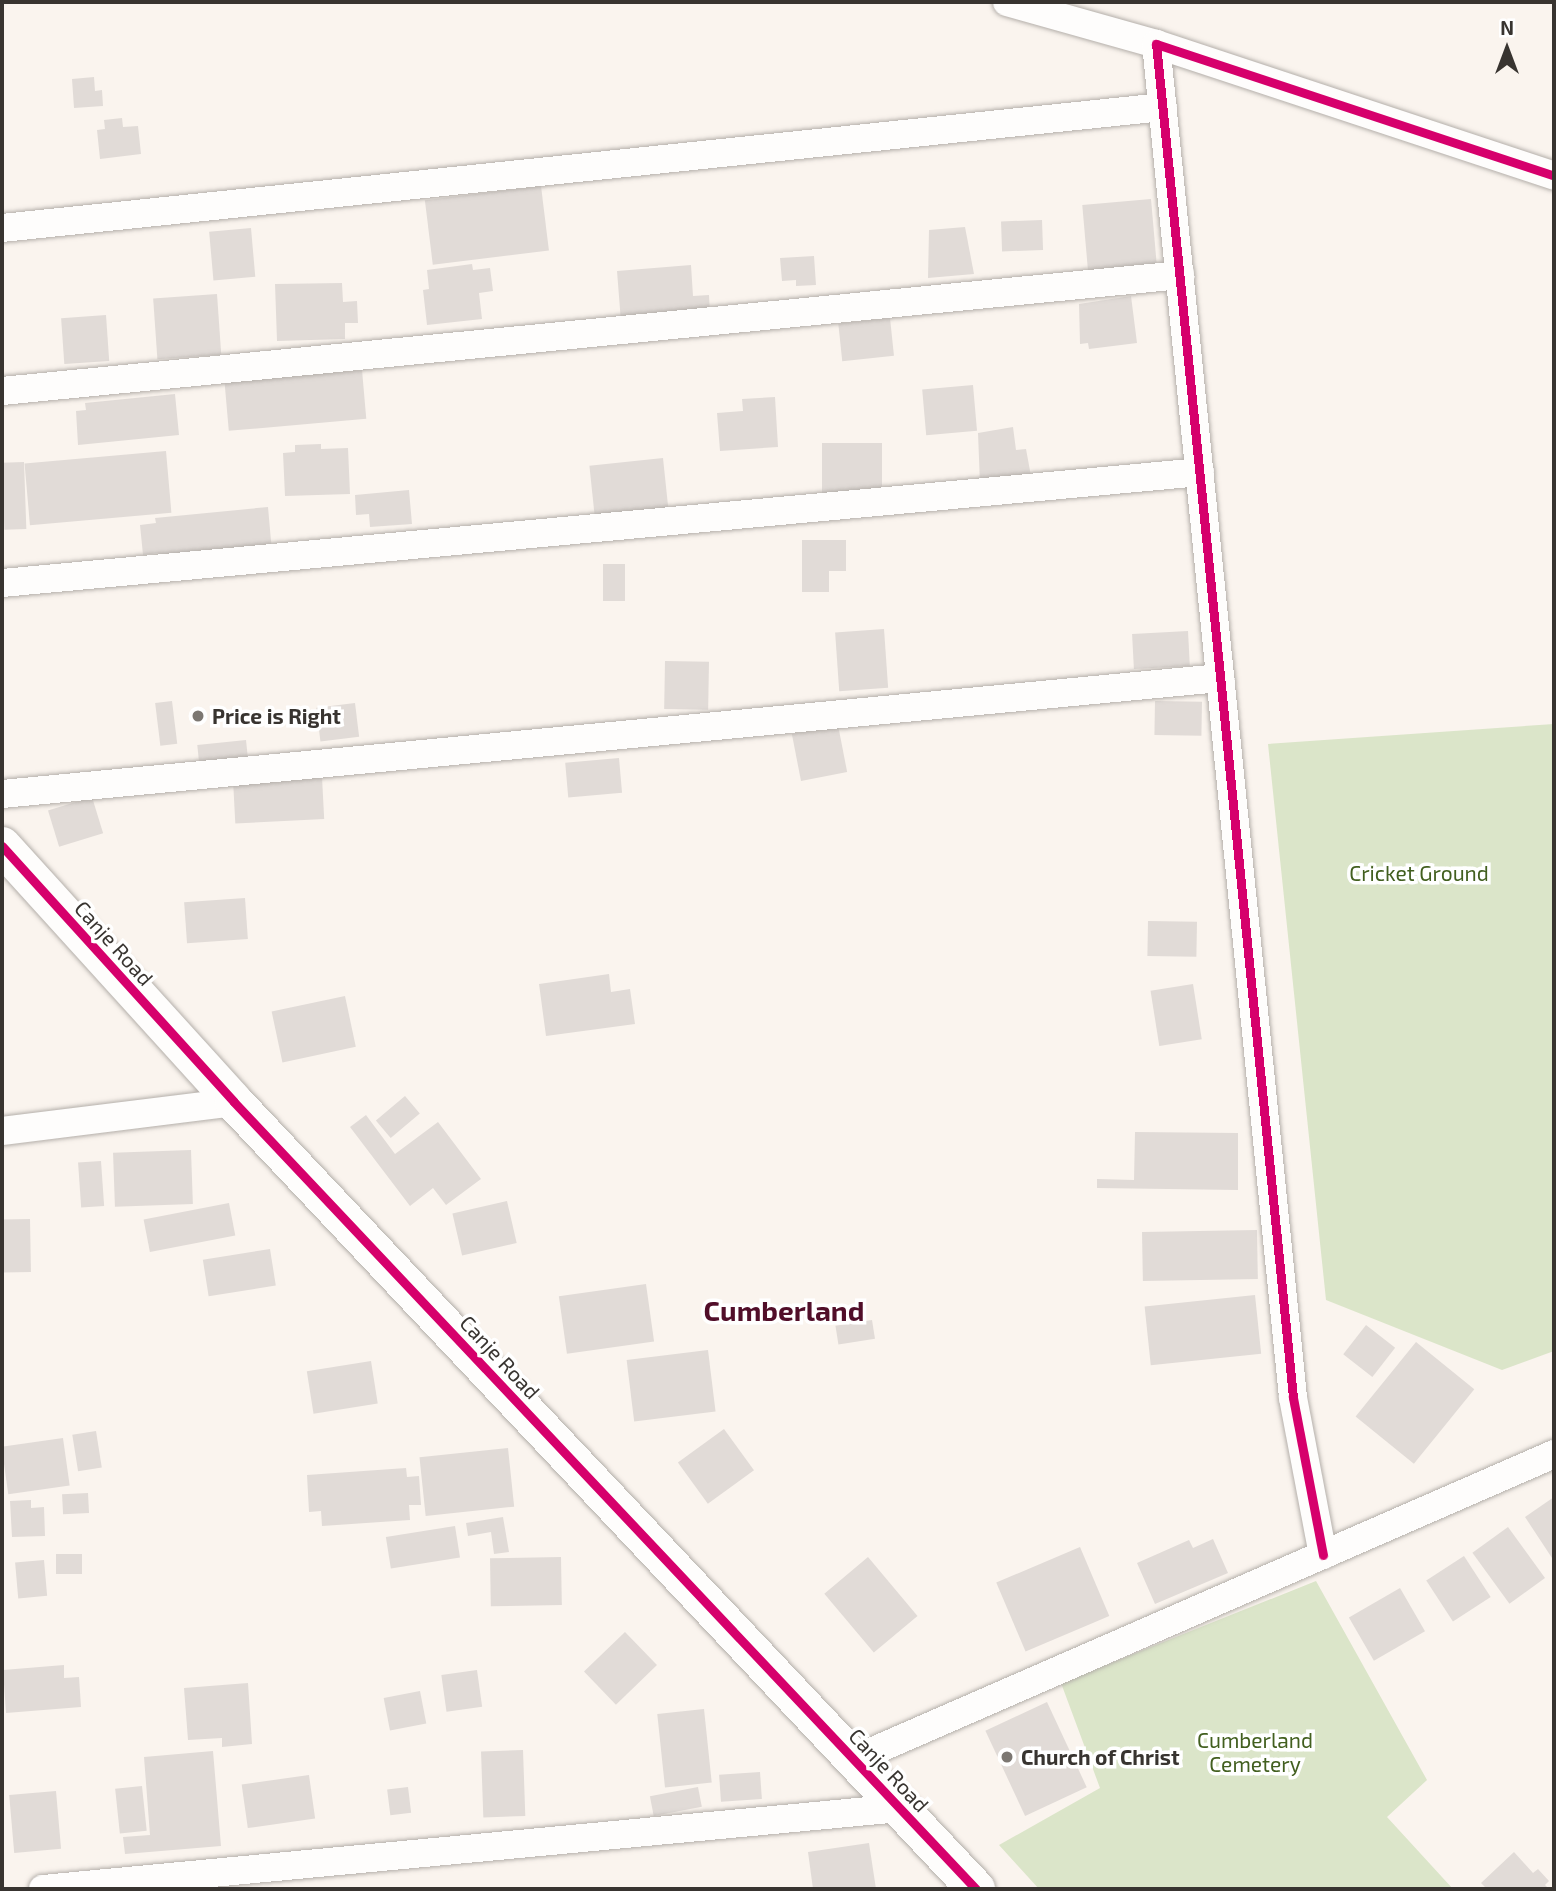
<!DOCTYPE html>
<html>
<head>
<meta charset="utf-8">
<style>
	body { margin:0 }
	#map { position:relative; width:1556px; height:1891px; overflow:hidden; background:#faf4ee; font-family:"Exo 2",sans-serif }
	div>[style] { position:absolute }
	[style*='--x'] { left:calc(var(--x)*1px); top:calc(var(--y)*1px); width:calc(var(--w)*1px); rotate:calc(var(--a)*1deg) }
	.green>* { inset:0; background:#dbe5c9 }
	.building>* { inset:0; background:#e1dbd7; transform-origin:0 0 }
	.roads { filter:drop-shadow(0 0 2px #b4afaa) drop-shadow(0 0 2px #b4afaa) }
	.street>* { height:28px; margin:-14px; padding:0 14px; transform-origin:14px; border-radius:14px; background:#fefdfc }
	.secondary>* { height:38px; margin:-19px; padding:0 19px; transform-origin:19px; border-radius:19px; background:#fefdfc }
	.cycleway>* { height:9px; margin:-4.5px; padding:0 4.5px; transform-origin:4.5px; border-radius:4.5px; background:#d6006c }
	.dots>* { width:19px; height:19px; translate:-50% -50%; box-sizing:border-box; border:4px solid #fff; border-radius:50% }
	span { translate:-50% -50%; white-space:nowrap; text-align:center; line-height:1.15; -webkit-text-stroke:7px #fff; paint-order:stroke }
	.poi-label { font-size:21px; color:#383430; font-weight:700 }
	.left { translate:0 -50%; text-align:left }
	.park-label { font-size:21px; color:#425f1f }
	.street-label { font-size:21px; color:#383430 }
	.district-label { font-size:28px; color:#510e29; font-weight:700 }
	.frame { position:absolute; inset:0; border:4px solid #383430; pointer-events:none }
	.north { position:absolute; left:1472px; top:14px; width:70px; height:70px; -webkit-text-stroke:5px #fff; paint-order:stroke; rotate:0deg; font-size:19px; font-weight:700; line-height:28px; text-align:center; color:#383430 }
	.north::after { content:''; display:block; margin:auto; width:24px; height:32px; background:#383430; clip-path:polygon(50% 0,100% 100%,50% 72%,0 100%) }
</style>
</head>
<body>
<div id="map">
	<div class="green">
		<div style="clip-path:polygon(1554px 724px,1554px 1351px,1502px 1370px,1326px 1300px,1268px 744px)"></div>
		<div style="clip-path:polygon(1316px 1581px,1427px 1780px,1387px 1817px,1453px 1889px,1039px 1889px,999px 1845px,1100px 1788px,1061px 1683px)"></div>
	</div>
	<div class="building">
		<div style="clip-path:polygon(94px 77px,95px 91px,102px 90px,103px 106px,74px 108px,72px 79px)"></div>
		<div style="clip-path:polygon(122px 118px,123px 127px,138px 126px,141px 154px,100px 159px,97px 130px,105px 129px,104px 120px)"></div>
		<div style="left:541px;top:186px;width:65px;height:117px;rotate:83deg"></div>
		<div style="left:1151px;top:199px;width:66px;height:69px;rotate:85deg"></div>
		<div style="left:1042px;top:220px;width:30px;height:41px;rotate:88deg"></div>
		<div style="clip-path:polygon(965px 227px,974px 274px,928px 278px,929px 230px)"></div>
		<div style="left:251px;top:228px;width:49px;height:42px;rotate:85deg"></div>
		<div style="clip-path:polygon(814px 256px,816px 285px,796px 286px,796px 280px,782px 281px,780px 258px)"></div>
		<div style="clip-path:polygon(472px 264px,473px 270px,490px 268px,493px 291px,479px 293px,482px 319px,427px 325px,423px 290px,429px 289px,427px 270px)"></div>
		<div style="clip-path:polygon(691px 265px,693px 296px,709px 295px,710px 315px,621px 322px,617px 271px)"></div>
		<div style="clip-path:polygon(342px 283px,343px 302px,357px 301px,358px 323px,345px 323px,345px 339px,277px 341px,275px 284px)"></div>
		<div style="left:217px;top:294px;width:61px;height:64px;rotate:86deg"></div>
		<div style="clip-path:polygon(1131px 296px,1137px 343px,1089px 349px,1088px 343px,1080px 344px,1079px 304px)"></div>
		<div style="left:106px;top:315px;width:46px;height:45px;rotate:86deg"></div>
		<div style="left:890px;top:318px;width:38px;height:52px;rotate:84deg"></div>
		<div style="left:362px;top:370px;width:49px;height:138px;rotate:85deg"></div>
		<div style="left:973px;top:385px;width:46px;height:51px;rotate:85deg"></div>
		<div style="clip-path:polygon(175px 394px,179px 435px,78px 445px,76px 411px,86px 410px,85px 403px)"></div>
		<div style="clip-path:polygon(775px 397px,778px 447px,720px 451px,717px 413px,743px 411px,742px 399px)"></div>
		<div style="clip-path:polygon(1013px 427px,1016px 450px,1026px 449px,1031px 476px,980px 484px,978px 433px)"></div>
		<div style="left:822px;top:443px;width:60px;height:53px"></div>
		<div style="clip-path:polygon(321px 444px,321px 449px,348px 448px,350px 494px,285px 496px,283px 453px,295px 452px,295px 445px)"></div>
		<div style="left:166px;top:451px;width:62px;height:142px;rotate:85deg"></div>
		<div style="left:663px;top:458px;width:51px;height:74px;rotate:84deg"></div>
		<div style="left:24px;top:462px;width:67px;height:22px;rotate:88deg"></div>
		<div style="clip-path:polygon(409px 490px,412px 524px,370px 527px,369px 514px,356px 515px,355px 495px)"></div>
		<div style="clip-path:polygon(268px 507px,272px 552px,159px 564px,158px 553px,143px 555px,140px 525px,156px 523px,155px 518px)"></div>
		<div style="clip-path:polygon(802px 540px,846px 540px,846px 571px,829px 571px,829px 592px,802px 592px)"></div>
		<div style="left:603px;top:564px;width:22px;height:37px"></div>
		<div style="left:884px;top:629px;width:59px;height:49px;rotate:86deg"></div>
		<div style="left:1188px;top:631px;width:35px;height:56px;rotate:87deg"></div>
		<div style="left:665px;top:661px;width:44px;height:48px;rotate:1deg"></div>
		<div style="left:172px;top:701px;width:43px;height:17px;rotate:83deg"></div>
		<div style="left:1155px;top:701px;width:47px;height:34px;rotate:1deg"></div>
		<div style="left:355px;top:703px;width:34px;height:39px;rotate:83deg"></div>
		<div style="left:838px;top:725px;width:48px;height:47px;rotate:79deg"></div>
		<div style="left:246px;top:740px;width:18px;height:49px;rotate:84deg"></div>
		<div style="left:619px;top:758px;width:35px;height:54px;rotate:85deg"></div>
		<div style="left:322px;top:777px;width:42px;height:89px;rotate:87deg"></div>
		<div style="left:92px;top:797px;width:38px;height:46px;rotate:73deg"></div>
		<div style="left:245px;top:898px;width:41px;height:61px;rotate:86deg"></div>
		<div style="left:1148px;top:921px;width:49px;height:35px;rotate:1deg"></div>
		<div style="clip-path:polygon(609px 974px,611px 992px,630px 989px,635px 1024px,546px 1036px,539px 984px)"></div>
		<div style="left:1193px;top:984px;width:56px;height:43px;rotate:81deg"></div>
		<div style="left:345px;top:996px;width:52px;height:75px;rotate:78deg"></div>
		<div style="left:405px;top:1096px;width:23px;height:38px;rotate:50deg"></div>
		<div style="clip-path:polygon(366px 1115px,395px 1154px,438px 1122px,481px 1179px,446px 1205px,433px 1188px,410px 1206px,350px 1127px)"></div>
		<div style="clip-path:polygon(1135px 1132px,1238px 1133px,1238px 1190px,1097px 1188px,1097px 1179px,1134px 1180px)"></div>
		<div style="left:191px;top:1150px;width:54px;height:78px;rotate:88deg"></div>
		<div style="left:101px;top:1161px;width:45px;height:23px;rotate:86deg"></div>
		<div style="left:507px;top:1201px;width:43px;height:56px;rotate:77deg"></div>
		<div style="left:229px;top:1203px;width:33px;height:87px;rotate:79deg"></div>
		<div style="left:30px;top:1219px;width:53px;height:28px;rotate:89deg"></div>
		<div style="left:1257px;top:1230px;width:49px;height:115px;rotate:89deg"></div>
		<div style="left:270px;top:1249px;width:37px;height:68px;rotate:81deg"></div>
		<div style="left:646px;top:1284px;width:58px;height:88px;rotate:82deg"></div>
		<div style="left:1255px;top:1295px;width:59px;height:111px;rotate:84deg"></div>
		<div style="left:872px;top:1320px;width:19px;height:37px;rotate:81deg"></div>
		<div style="left:1366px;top:1325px;width:37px;height:37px;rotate:38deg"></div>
		<div style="left:1416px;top:1342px;width:75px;height:96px;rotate:39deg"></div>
		<div style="left:708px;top:1350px;width:62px;height:82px;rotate:83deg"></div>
		<div style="left:371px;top:1361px;width:43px;height:65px;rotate:81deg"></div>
		<div style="left:724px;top:1429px;width:51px;height:57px;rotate:54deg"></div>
		<div style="left:96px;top:1431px;width:37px;height:24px;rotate:81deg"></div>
		<div style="left:63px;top:1438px;width:48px;height:62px;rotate:82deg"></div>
		<div style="left:508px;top:1448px;width:59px;height:89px;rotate:84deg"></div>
		<div style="clip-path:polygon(406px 1468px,407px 1477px,419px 1476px,421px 1505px,409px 1505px,410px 1520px,322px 1526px,321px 1511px,309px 1512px,307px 1475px)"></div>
		<div style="left:88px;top:1493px;width:20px;height:26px;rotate:87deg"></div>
		<div style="clip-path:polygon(1554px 1497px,1554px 1561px,1525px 1517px)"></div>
		<div style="clip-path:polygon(31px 1500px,31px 1508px,44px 1507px,45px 1536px,12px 1537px,10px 1501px)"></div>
		<div style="clip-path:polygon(503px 1517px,509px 1552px,494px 1554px,491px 1532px,468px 1536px,466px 1523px)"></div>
		<div style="left:455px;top:1526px;width:32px;height:70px;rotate:81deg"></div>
		<div style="left:1508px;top:1527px;width:63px;height:44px;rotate:54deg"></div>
		<div style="clip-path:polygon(1213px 1539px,1228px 1573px,1155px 1604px,1137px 1563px,1189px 1540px,1193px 1548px)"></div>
		<div style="left:1080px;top:1547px;width:75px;height:91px;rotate:67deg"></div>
		<div style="left:82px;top:1554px;width:20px;height:26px;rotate:90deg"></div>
		<div style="left:1464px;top:1556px;width:49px;height:45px;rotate:57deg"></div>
		<div style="left:561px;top:1557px;width:48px;height:71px;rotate:89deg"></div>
		<div style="left:868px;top:1557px;width:77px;height:57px;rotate:50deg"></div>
		<div style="left:44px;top:1560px;width:36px;height:29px;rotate:85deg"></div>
		<div style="left:1400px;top:1588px;width:50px;height:59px;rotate:60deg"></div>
		<div style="left:625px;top:1632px;width:46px;height:57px;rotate:46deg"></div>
		<div style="clip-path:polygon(64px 1665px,64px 1678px,79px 1677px,81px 1707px,6px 1713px,3px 1670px)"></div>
		<div style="left:477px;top:1670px;width:37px;height:36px;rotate:82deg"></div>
		<div style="clip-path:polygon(248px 1683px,252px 1744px,222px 1747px,222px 1738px,188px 1740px,184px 1688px)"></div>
		<div style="left:420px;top:1691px;width:33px;height:37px;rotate:79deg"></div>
		<div style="left:1047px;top:1702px;width:94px;height:68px;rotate:65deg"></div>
		<div style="left:704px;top:1709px;width:74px;height:47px;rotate:84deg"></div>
		<div style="left:523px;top:1750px;width:66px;height:42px;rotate:88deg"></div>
		<div style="clip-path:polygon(213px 1751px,221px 1846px,125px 1854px,123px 1837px,150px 1835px,144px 1757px)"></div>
		<div style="left:760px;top:1772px;width:27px;height:41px;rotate:86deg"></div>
		<div style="left:309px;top:1775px;width:44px;height:68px;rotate:82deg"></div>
		<div style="left:142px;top:1786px;width:45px;height:27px;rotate:84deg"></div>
		<div style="left:408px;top:1787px;width:26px;height:21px;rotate:83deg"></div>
		<div style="left:698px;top:1787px;width:20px;height:49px;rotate:79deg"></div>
		<div style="left:56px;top:1791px;width:58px;height:47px;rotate:85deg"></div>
		<div style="clip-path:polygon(869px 1843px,876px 1889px,813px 1889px,808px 1852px)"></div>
		<div style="clip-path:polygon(1514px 1852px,1533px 1873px,1538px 1869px,1549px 1881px,1545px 1885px,1549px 1889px,1487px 1889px,1481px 1883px)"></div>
	</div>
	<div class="roads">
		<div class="street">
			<div style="--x:1007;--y:2;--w:155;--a:15.7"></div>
			<div style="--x:2;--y:228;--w:1167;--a:-5.95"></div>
			<div style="--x:2;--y:391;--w:1184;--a:-5.62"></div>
			<div style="--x:2;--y:583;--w:1203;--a:-5.29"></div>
			<div style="--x:2;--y:794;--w:1224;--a:-5.44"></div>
			<div style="--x:2;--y:1131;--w:234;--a:-7.1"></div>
			<div style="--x:1323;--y:1555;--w:161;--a:-100.8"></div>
			<div style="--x:1293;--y:1397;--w:1360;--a:-95.78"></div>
			<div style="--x:1156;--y:44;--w:419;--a:18.3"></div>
			<div style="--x:855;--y:1759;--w:763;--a:-23.57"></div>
			<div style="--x:43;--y:1889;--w:861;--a:-5.4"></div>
		</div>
		<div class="secondary">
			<div style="--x:2;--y:846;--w:345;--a:47.8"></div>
			<div style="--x:234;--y:1102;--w:1082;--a:46.69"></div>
		</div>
	</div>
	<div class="cycleway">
		<div style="--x:2;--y:846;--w:345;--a:47.8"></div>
		<div style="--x:234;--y:1102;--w:1082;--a:46.69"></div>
		<div style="--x:1323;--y:1555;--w:161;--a:-100.8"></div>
		<div style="--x:1293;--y:1397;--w:1360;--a:-95.78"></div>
		<div style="--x:1156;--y:44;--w:419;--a:18.3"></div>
	</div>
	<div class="dots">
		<div style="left:198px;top:716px;background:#7c7772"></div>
		<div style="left:1007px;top:1757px;background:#7c7772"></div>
	</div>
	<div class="poi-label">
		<span class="left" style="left:212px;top:716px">Price is Right</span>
		<span class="left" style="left:1021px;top:1757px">Church of Christ</span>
	</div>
	<div class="park-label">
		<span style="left:1419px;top:873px">Cricket Ground</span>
		<span style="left:1255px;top:1752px">Cumberland<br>Cemetery</span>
	</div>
	<div class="street-label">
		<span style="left:114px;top:943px;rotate:48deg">Canje Road</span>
		<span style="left:500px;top:1357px;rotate:47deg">Canje Road</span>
		<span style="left:889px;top:1770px;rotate:47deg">Canje Road</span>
	</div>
	<div class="district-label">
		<span style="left:784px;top:1310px">Cumberland</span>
	</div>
	<div class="frame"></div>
	<div class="north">N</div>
</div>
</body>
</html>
